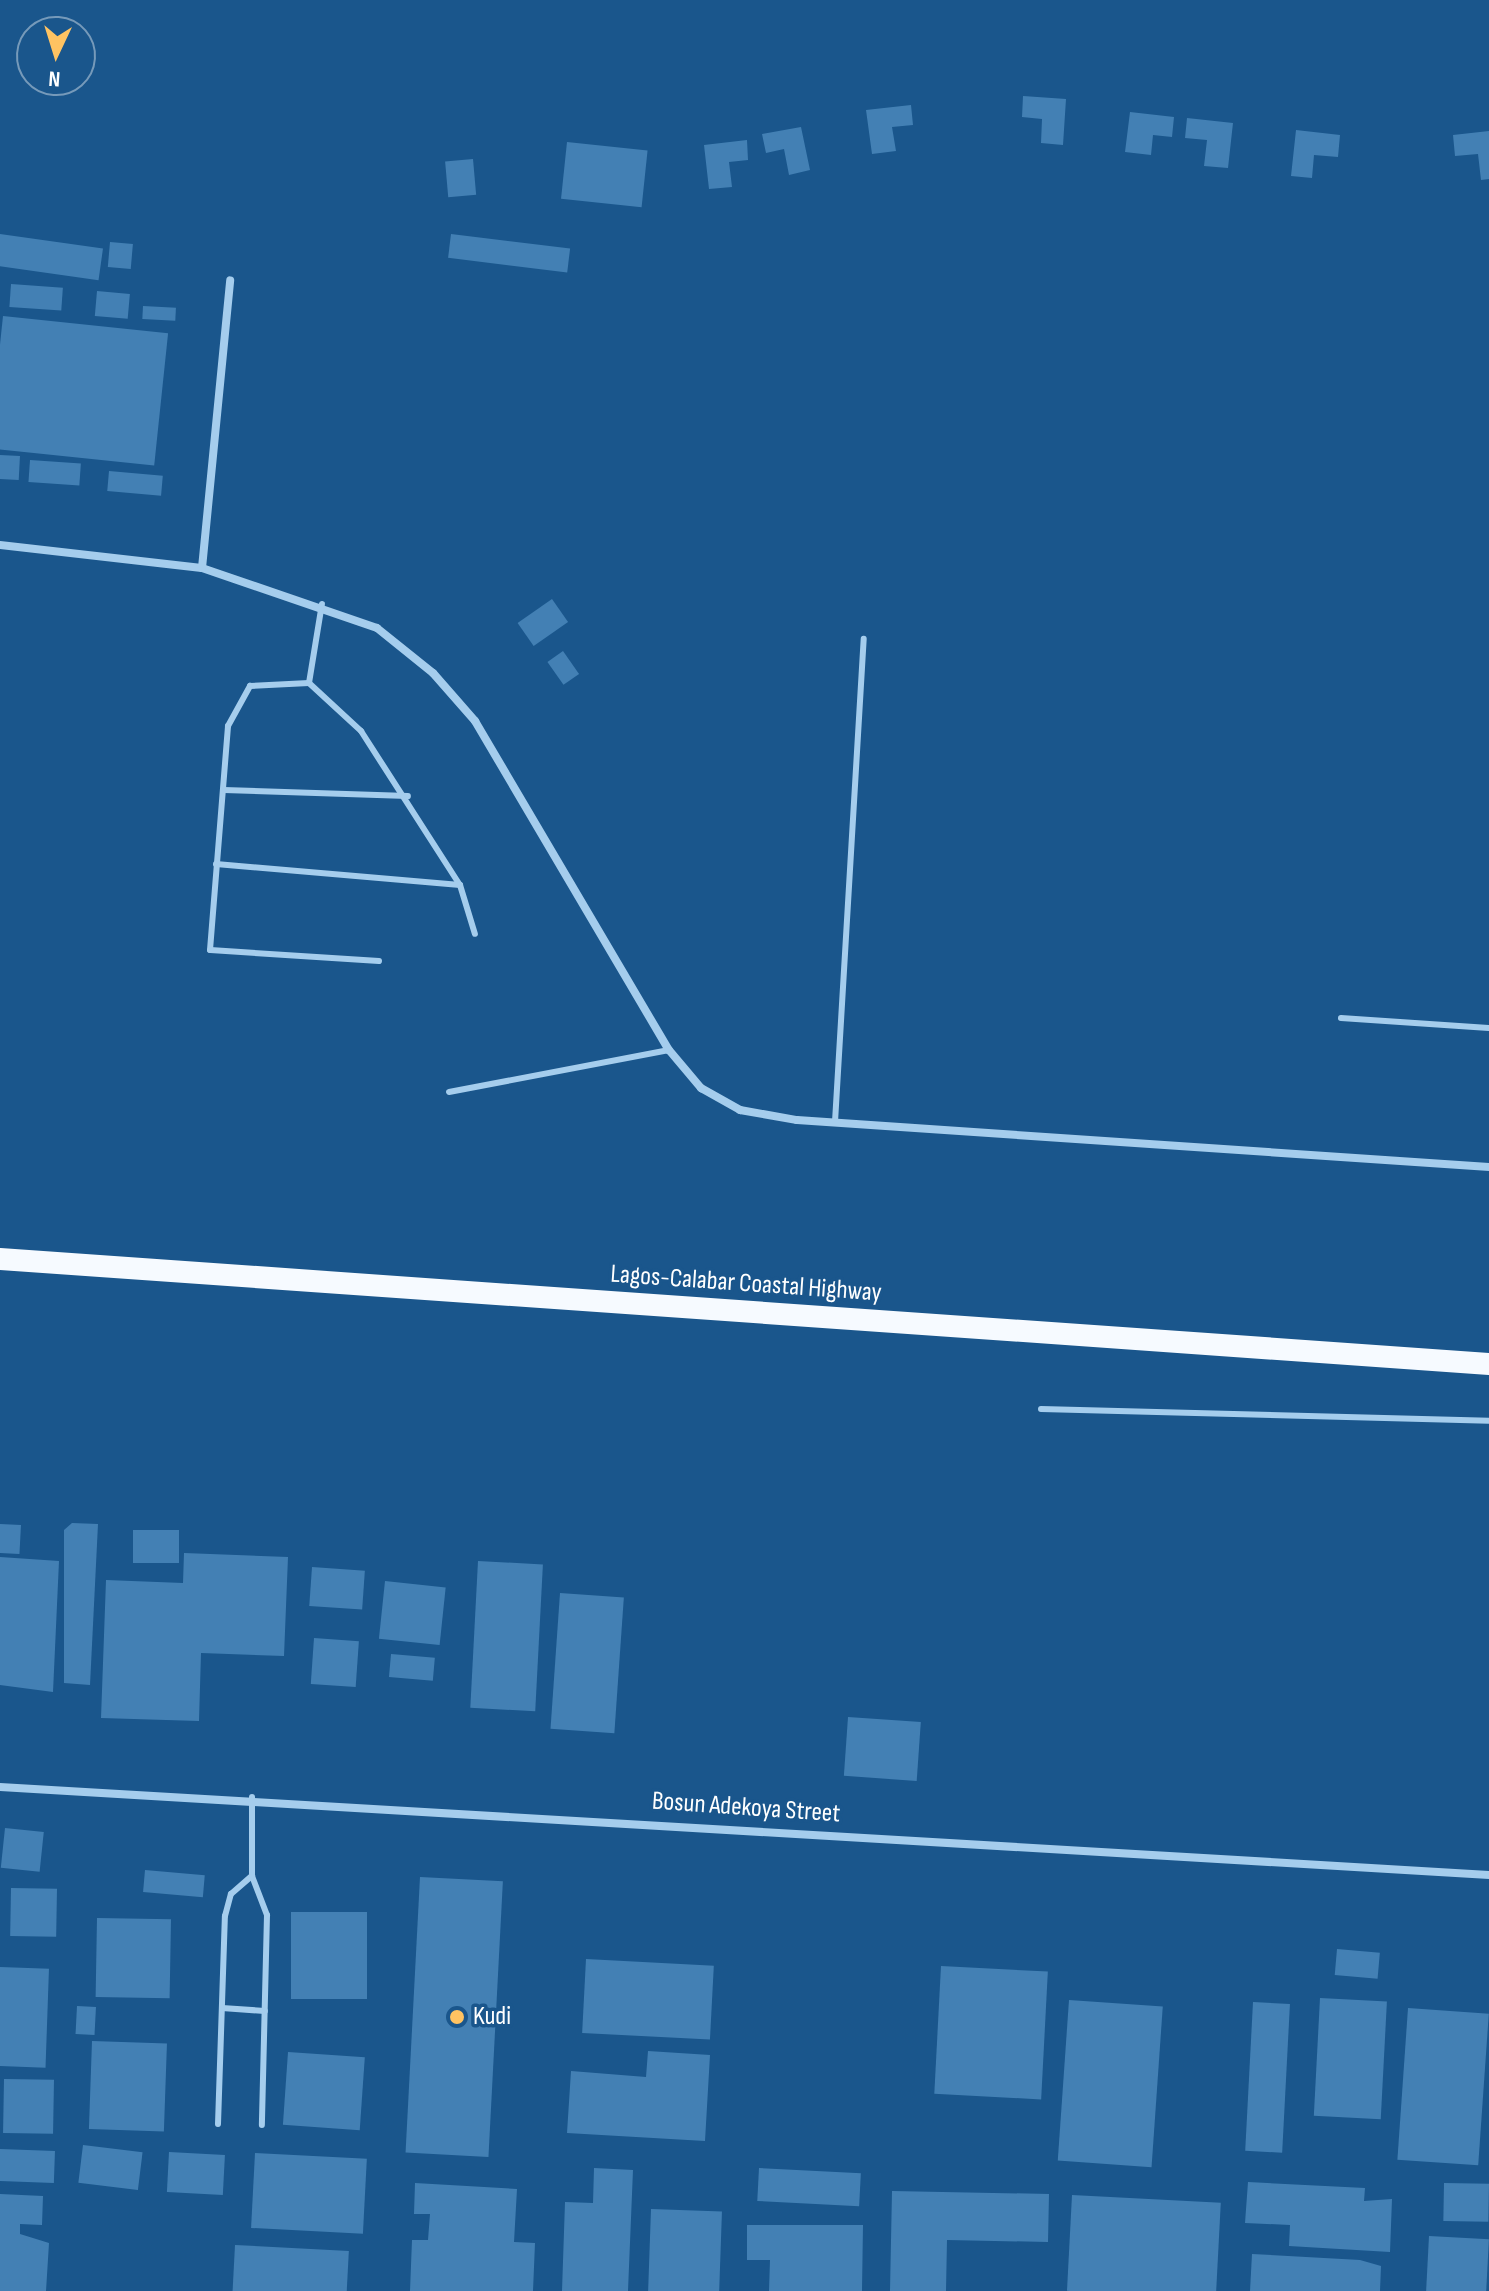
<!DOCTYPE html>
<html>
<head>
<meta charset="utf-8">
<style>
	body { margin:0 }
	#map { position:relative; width:1489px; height:2291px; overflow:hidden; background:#1a568c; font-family:"Sofia Sans Condensed",sans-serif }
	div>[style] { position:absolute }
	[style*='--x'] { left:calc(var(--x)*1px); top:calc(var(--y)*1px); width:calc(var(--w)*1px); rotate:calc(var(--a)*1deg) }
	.building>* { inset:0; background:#4380b4; transform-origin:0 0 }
	.service>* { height:6px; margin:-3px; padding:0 3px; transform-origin:3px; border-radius:3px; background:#a5cded }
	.minor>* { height:8px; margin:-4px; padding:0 4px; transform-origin:4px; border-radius:4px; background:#a5cded }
	.trunk>* { height:22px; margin:-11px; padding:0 11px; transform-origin:11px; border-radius:11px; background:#f6faff }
	.dots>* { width:22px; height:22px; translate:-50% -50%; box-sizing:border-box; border:4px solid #1a568c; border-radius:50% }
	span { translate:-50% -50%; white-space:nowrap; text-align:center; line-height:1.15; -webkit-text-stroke:7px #1a568c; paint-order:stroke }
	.street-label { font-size:26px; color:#fff }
	.poi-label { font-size:26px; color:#fff }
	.left { translate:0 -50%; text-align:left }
	.north { position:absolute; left:16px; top:16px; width:80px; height:80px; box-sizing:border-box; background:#1a568c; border:2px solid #769aba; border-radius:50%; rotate:184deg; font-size:22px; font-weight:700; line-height:32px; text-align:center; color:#fff }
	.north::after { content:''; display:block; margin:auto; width:28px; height:36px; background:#ffc362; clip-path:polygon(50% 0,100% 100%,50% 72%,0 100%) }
</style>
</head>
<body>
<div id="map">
	<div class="building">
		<div style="clip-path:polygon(1023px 96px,1066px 99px,1063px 145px,1041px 143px,1042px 119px,1022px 117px)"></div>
		<div style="clip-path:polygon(911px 105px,913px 125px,892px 127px,896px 151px,872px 154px,866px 110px)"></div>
		<div style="clip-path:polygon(1130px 112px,1174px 117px,1172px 137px,1153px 135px,1151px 155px,1125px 152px)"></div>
		<div style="clip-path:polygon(1187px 118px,1233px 123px,1228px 168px,1204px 166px,1207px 140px,1185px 138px)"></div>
		<div style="clip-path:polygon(801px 127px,810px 170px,789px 175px,784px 149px,766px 153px,762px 134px)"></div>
		<div style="clip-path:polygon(1296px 130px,1340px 135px,1338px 157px,1314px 155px,1312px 178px,1291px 176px)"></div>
		<div style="clip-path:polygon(1489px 131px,1489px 179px,1481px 180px,1478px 154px,1455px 156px,1453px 135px)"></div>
		<div style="clip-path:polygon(747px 140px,748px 160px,729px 162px,732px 187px,709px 189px,704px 145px)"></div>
		<div style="left:567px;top:142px;width:81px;height:57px;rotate:6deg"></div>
		<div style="left:473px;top:159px;width:36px;height:28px;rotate:85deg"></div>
		<div style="left:0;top:234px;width:104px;height:32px;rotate:8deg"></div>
		<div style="left:451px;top:234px;width:120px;height:24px;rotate:7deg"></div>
		<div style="left:110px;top:242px;width:23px;height:25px;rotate:5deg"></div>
		<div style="left:11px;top:284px;width:52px;height:23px;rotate:4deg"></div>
		<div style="left:97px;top:291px;width:33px;height:25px;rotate:5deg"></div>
		<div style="left:143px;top:306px;width:33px;height:13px;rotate:3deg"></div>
		<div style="left:3px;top:316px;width:166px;height:133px;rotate:6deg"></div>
		<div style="left:0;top:455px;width:20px;height:24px;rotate:3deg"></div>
		<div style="left:30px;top:460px;width:51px;height:22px;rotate:4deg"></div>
		<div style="left:109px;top:471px;width:54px;height:20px;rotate:5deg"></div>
		<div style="left:552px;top:599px;width:28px;height:42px;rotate:55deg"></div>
		<div style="left:563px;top:651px;width:28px;height:19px;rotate:55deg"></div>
		<div style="clip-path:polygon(72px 1523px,98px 1524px,90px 1685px,64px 1683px,64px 1530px)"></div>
		<div style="left:0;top:1524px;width:21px;height:29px;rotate:3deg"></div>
		<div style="left:133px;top:1530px;width:46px;height:33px"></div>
		<div style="clip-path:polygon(184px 1553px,288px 1557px,284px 1656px,201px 1653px,199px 1721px,101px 1718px,106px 1580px,183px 1583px)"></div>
		<div style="clip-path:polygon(0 1557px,59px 1561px,53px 1692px,0 1685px)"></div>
		<div style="left:478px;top:1561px;width:65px;height:147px;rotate:3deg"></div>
		<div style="left:312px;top:1567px;width:53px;height:39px;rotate:4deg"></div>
		<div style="left:385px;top:1581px;width:61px;height:58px;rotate:6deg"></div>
		<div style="left:560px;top:1593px;width:64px;height:136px;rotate:4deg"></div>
		<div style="left:314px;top:1638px;width:45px;height:46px;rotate:4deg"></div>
		<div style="left:391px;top:1654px;width:44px;height:23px;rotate:5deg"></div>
		<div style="left:848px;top:1717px;width:73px;height:59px;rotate:4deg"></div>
		<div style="left:5px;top:1828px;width:39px;height:40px;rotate:6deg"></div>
		<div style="left:145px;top:1870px;width:60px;height:22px;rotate:5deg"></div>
		<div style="left:420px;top:1877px;width:83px;height:276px;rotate:3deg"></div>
		<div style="left:11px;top:1888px;width:46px;height:48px;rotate:1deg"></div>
		<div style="left:291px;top:1912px;width:76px;height:87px"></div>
		<div style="left:97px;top:1918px;width:74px;height:79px;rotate:1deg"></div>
		<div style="left:1337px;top:1949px;width:43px;height:26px;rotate:5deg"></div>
		<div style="left:586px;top:1959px;width:128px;height:74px;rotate:3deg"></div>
		<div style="left:941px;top:1966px;width:107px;height:128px;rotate:3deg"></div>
		<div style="left:0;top:1967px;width:49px;height:99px;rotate:2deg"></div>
		<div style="left:1320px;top:1998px;width:67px;height:118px;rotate:3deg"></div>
		<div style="left:1069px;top:2000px;width:94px;height:161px;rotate:4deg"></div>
		<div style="left:1253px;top:2002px;width:37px;height:149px;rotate:3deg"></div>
		<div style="left:77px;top:2006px;width:19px;height:28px;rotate:3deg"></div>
		<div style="left:1408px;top:2008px;width:81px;height:152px;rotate:4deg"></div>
		<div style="left:92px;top:2041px;width:75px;height:88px;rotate:2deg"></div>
		<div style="clip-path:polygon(648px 2051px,710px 2055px,705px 2141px,567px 2133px,571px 2071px,646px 2077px)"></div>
		<div style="left:288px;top:2052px;width:77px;height:73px;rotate:4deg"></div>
		<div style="left:4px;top:2079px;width:50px;height:54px;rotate:1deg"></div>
		<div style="left:83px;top:2145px;width:60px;height:38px;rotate:7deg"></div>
		<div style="left:0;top:2149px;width:55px;height:32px;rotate:2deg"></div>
		<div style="left:169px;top:2152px;width:56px;height:40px;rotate:3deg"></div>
		<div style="left:255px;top:2153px;width:112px;height:75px;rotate:3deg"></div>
		<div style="clip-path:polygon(594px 2168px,633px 2170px,628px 2291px,562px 2291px,565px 2202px,593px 2203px)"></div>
		<div style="left:759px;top:2168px;width:102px;height:33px;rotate:3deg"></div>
		<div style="clip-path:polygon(1248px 2182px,1365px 2188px,1364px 2201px,1392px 2199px,1390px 2252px,1289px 2246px,1290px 2225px,1245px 2223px)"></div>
		<div style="clip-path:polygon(415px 2183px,517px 2189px,514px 2242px,535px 2243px,533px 2291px,410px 2291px,412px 2240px,428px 2240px,430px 2214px,414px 2214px)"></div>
		<div style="left:1444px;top:2183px;width:45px;height:38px;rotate:1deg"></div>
		<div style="clip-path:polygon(892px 2191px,1049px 2194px,1048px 2242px,947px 2240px,946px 2291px,890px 2291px)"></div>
		<div style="clip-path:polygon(0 2194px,43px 2196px,42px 2225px,20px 2224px,20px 2234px,49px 2243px,46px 2291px,0 2291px)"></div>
		<div style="left:1072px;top:2195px;width:149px;height:96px;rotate:3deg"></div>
		<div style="left:651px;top:2209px;width:71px;height:82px;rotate:2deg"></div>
		<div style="clip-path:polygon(747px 2225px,863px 2225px,862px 2291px,769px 2291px,770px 2260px,747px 2260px)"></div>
		<div style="left:1429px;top:2236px;width:60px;height:55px;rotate:3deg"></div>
		<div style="left:235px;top:2245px;width:114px;height:46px;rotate:3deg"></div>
		<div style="clip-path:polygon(1252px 2254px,1360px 2260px,1381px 2266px,1380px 2291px,1250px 2291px)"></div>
	</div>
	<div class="service">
		<div style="--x:309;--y:683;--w:80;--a:-80.7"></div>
		<div style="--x:224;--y:790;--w:184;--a:1.9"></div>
		<div style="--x:216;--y:864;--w:245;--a:4.9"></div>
		<div style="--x:379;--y:961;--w:169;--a:-176.3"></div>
		<div style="--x:210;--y:950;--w:225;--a:-85.4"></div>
		<div style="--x:228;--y:726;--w:46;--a:-61.2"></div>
		<div style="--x:250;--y:686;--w:59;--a:-2.9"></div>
		<div style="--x:309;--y:683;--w:71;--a:42.7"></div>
		<div style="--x:361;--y:731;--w:183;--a:57.3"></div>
		<div style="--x:460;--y:885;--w:51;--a:73"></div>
		<div style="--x:1341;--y:1018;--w:148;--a:3.9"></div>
		<div style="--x:449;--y:1092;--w:224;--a:-10.8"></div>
		<div style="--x:835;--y:1122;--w:484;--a:-86.6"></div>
		<div style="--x:1041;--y:1409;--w:448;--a:1.5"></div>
		<div style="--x:252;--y:1797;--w:79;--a:90"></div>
		<div style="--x:252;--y:1876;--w:42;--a:69"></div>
		<div style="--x:267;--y:1915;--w:210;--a:91.4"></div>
		<div style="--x:222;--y:2008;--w:43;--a:4"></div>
		<div style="--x:218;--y:2124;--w:208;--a:-88.1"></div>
		<div style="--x:225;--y:1916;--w:23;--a:-75"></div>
		<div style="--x:231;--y:1894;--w:28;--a:-41"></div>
	</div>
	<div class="minor">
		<div style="--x:0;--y:545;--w:203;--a:6.5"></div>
		<div style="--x:202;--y:568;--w:185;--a:18.9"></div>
		<div style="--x:377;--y:628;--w:72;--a:38.8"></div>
		<div style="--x:433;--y:673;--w:64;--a:48.8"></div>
		<div style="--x:475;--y:721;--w:382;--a:59.5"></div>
		<div style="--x:669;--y:1050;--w:50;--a:49.9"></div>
		<div style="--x:701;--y:1088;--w:45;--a:29.4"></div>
		<div style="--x:740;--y:1110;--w:58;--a:10"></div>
		<div style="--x:797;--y:1120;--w:694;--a:3.89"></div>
		<div style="--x:202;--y:568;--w:289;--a:-84.4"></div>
		<div style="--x:0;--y:1787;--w:1492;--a:3.38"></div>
	</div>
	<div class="trunk">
		<div style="--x:0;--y:1259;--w:1493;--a:4.03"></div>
	</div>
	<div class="dots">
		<div style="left:457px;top:2017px;background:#ffc362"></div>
	</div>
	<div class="street-label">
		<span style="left:746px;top:1284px;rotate:4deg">Lagos-Calabar Coastal Highway</span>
		<span style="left:746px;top:1808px;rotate:4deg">Bosun Adekoya Street</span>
	</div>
	<div class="poi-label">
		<span class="left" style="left:473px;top:2017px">Kudi</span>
	</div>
	<div class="north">N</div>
</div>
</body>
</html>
